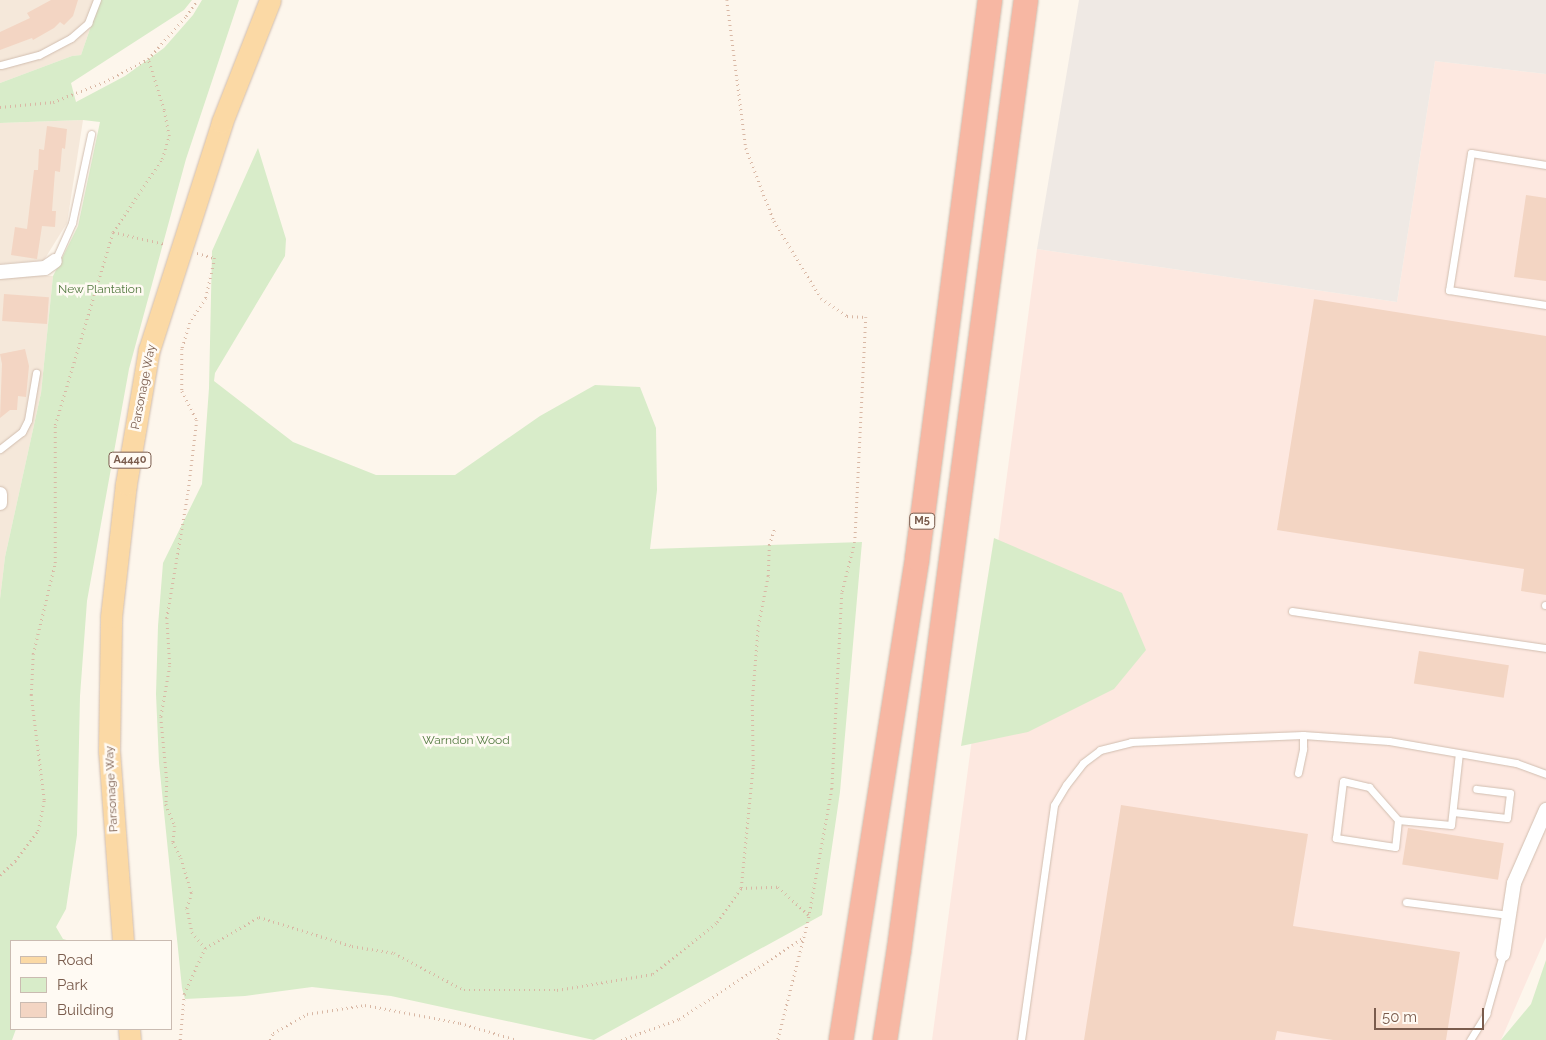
<!DOCTYPE html>
<html>
<head>
<meta charset="utf-8">
<style>
	body { margin:0 }
	#map { position:relative; width:1546px; height:1040px; overflow:hidden; background:#fdf6ec; font-family:Raleway,sans-serif }
	div>[style] { position:absolute }
	[style*='--x'] { left:calc(var(--x)*1px); top:calc(var(--y)*1px); width:calc(var(--w)*1px); rotate:calc(var(--a)*1deg) }
	.residential>* { inset:0; background:#f5e8da }
	.commercial>* { inset:0; background:#fde8e0 }
	.industrial>* { inset:0; background:#efe9e4 }
	.green>* { inset:0; background:#d8ecc9 }
	.building>* { inset:0; background:#f3d5c3; transform-origin:0 0 }
	.path>* { height:2.5px; margin-top:-1.25px; transform-origin:0; background:repeating-linear-gradient(90deg,#d9b8a5 0 1px,transparent 0 5px) }
	.roads { filter:drop-shadow(0 0 1px #d1beb0) drop-shadow(0 0 1px #d1beb0) }
	.service>* { height:7px; margin:-3.5px; padding:0 3.5px; transform-origin:3.5px; border-radius:3.5px; background:#fff }
	.minor>* { height:14px; margin:-7px; padding:0 7px; transform-origin:7px; border-radius:7px; background:#fff }
	.primary>* { height:21px; margin:-10.5px; padding:0 10.5px; transform-origin:10.5px; border-radius:10.5px; background:#fbd9a5 }
	.motorway>* { height:24px; margin:-12px; padding:0 12px; transform-origin:12px; border-radius:12px; background:#f7b7a3 }
	span { translate:-50% -50%; white-space:nowrap; text-align:center; line-height:1.15; -webkit-text-stroke:5px #fffaf3; paint-order:stroke }
	.shield-label span { padding:1px 4px; background:#fffaf3; border:1px solid; border-radius:4px; -webkit-text-stroke-width:0 }
	.shield-label { font-size:11px; color:#7a5c4d; font-weight:700 }
	.park-label { font-size:12px; color:#537a41 }
	.street-label { font-size:12px; color:#7a5c4d }
	.legend { position:absolute; left:10px; top:940px; width:162px; height:90px; box-sizing:border-box; background:#fffaf3; border:1px solid #cabbb1; margin:0; padding:6px 9px; list-style:none; font-size:15px; color:#7a5c4d }
	.legend li { display:flex; align-items:center; gap:10px; height:25px }
	.legend b { width:25px; border:1px solid #cabbb1 }
	.scale { position:absolute; left:1374px; top:1008px; width:110px; height:22px; box-sizing:border-box; border:2px solid #7a5c4d; border-top:0; padding-left:6px; font-size:15px; line-height:18px; white-space:nowrap; color:#7a5c4d; -webkit-text-stroke:4px #fffaf3; paint-order:stroke }
</style>
</head>
<body>
<div id="map">
	<div class="residential">
		<div style="clip-path:polygon(0 0,100px 0,81px 55px,72px 56px,0 83px)"></div>
		<div style="clip-path:polygon(83px 120px,67px 223px,44px 260px,0 264px,0 123px)"></div>
		<div style="clip-path:polygon(0 276px,53px 276px,41px 393px,5px 557px,0 599px)"></div>
	</div>
	<div class="commercial">
		<div style="clip-path:polygon(1435px 61px,1546px 74px,1546px 937px,1501px 1040px,932px 1040px,1037px 249px,1397px 302px)"></div>
	</div>
	<div class="industrial">
		<div style="clip-path:polygon(1079px 0,1546px 0,1546px 74px,1435px 61px,1397px 302px,1037px 249px)"></div>
	</div>
	<div class="green">
		<div style="clip-path:polygon(100px 0,192px 0,184px 10px,71px 83px,76px 102px,125px 76px,164px 48px,193px 15px,202px 0,239px 0,186px 159px,129px 369px,87px 601px,80px 696px,77px 835px,66px 909px,56px 927px,63px 939px,70px 941px,11px 941px,11px 1029px,16px 1029px,12px 1040px,0 1040px,0 599px,5px 557px,41px 393px,53px 276px,78px 226px,100px 122px,83px 120px,0 123px,0 83px,72px 56px,81px 55px)"></div>
		<div style="clip-path:polygon(258px 148px,286px 239px,285px 256px,215px 373px,214px 381px,293px 442px,376px 475px,455px 475px,540px 416px,595px 385px,640px 387px,656px 428px,657px 490px,650px 549px,862px 542px,840px 792px,822px 915px,594px 1040px,391px 996px,312px 987px,245px 996px,185px 999px,182px 988px,159px 763px,156px 694px,158px 626px,163px 563px,202px 484px,209px 388px,212px 251px)"></div>
		<div style="clip-path:polygon(994px 538px,1122px 593px,1146px 650px,1114px 689px,1028px 732px,961px 746px)"></div>
		<div style="clip-path:polygon(1546px 960px,1546px 1040px,1501px 1040px,1531px 1004px)"></div>
	</div>
	<div class="building">
		<div style="clip-path:polygon(51px 0,78px 0,73px 16px,64px 25px,60px 22px,54px 28px,33px 40px,32px 38px,0 50px,0 32px,30px 18px,27px 13px)"></div>
		<div style="clip-path:polygon(47px 126px,67px 129px,65px 149px,62px 148px,60px 172px,55px 171px,52px 211px,56px 211px,55px 227px,42px 226px,37px 259px,11px 255px,15px 227px,27px 229px,34px 170px,38px 170px,39px 149px,44px 150px)"></div>
		<div style="clip-path:polygon(1526px 195px,1546px 198px,1546px 281px,1514px 277px)"></div>
		<div style="left:4px;top:294px;width:45px;height:27px;rotate:4deg"></div>
		<div style="clip-path:polygon(1314px 299px,1546px 336px,1546px 595px,1521px 591px,1524px 569px,1277px 530px)"></div>
		<div style="clip-path:polygon(25px 349px,29px 366px,26px 397px,18px 396px,17px 410px,10px 410px,0 418px,2px 364px,0 354px)"></div>
		<div style="left:1419px;top:651px;width:91px;height:33px;rotate:9deg"></div>
		<div style="clip-path:polygon(1121px 805px,1308px 834px,1293px 926px,1460px 952px,1446px 1040px,1333px 1040px,1277px 1031px,1275px 1040px,1084px 1040px)"></div>
		<div style="left:1408px;top:828px;width:97px;height:37px;rotate:9deg"></div>
	</div>
	<div class="path">
		<div style="--x:727;--y:0;--w:149;--a:82.7"></div>
		<div style="--x:746;--y:148;--w:78;--a:69"></div>
		<div style="--x:774;--y:221;--w:90;--a:58.6"></div>
		<div style="--x:821;--y:298;--w:32;--a:35"></div>
		<div style="--x:847;--y:316;--w:19;--a:3"></div>
		<div style="--x:866;--y:317;--w:225;--a:92.8"></div>
		<div style="--x:855;--y:542;--w:53;--a:104.3"></div>
		<div style="--x:842;--y:593;--w:196;--a:92.9"></div>
		<div style="--x:832;--y:789;--w:135;--a:100.2"></div>
		<div style="--x:808;--y:922;--w:122;--a:104.3"></div>
		<div style="--x:0;--y:107;--w:53;--a:-5.4"></div>
		<div style="--x:53;--y:102;--w:55;--a:-21.4"></div>
		<div style="--x:104;--y:82;--w:50;--a:-27.6"></div>
		<div style="--x:148;--y:59;--w:57;--a:-48.5"></div>
		<div style="--x:186;--y:16;--w:19;--a:-55"></div>
		<div style="--x:113;--y:232;--w:53;--a:13"></div>
		<div style="--x:197;--y:253;--w:19;--a:16"></div>
		<div style="--x:215;--y:258;--w:41;--a:102.7"></div>
		<div style="--x:206;--y:298;--w:30;--a:123"></div>
		<div style="--x:190;--y:323;--w:27;--a:107"></div>
		<div style="--x:182;--y:349;--w:42;--a:90"></div>
		<div style="--x:182;--y:391;--w:33;--a:63"></div>
		<div style="--x:197;--y:420;--w:75;--a:96.9"></div>
		<div style="--x:188;--y:494;--w:126;--a:99.6"></div>
		<div style="--x:167;--y:618;--w:48;--a:86.4"></div>
		<div style="--x:170;--y:666;--w:52;--a:100"></div>
		<div style="--x:161;--y:717;--w:64;--a:84.6"></div>
		<div style="--x:167;--y:781;--w:23;--a:92"></div>
		<div style="--x:166;--y:804;--w:24;--a:68"></div>
		<div style="--x:175;--y:826;--w:16;--a:97"></div>
		<div style="--x:173;--y:842;--w:18;--a:63"></div>
		<div style="--x:181;--y:858;--w:37;--a:73"></div>
		<div style="--x:192;--y:893;--w:16;--a:108"></div>
		<div style="--x:187;--y:908;--w:25;--a:78"></div>
		<div style="--x:192;--y:932;--w:21;--a:51"></div>
		<div style="--x:0;--y:875;--w:21;--a:-43"></div>
		<div style="--x:15;--y:861;--w:38;--a:-53"></div>
		<div style="--x:38;--y:831;--w:32;--a:-79"></div>
		<div style="--x:44;--y:800;--w:106;--a:-97.1"></div>
		<div style="--x:31;--y:695;--w:41;--a:-87.2"></div>
		<div style="--x:33;--y:654;--w:94;--a:-76.4"></div>
		<div style="--x:55;--y:563;--w:138;--a:-90"></div>
		<div style="--x:55;--y:425;--w:202;--a:-73.3"></div>
		<div style="--x:113;--y:232;--w:88;--a:-56.1"></div>
		<div style="--x:162;--y:159;--w:24;--a:-73"></div>
		<div style="--x:169;--y:136;--w:26;--a:-101"></div>
		<div style="--x:164;--y:110;--w:53;--a:-107.4"></div>
		<div style="--x:741;--y:888;--w:123;--a:-84.4"></div>
		<div style="--x:753;--y:766;--w:65;--a:-90.9"></div>
		<div style="--x:752;--y:701;--w:75;--a:-85.4"></div>
		<div style="--x:758;--y:626;--w:51;--a:-78.7"></div>
		<div style="--x:768;--y:576;--w:31;--a:-88"></div>
		<div style="--x:769;--y:545;--w:18;--a:-71"></div>
		<div style="--x:180;--y:1040;--w:46;--a:-85"></div>
		<div style="--x:184;--y:994;--w:51;--a:-65.5"></div>
		<div style="--x:205;--y:948;--w:62;--a:-29.9"></div>
		<div style="--x:259;--y:917;--w:97;--a:17.3"></div>
		<div style="--x:352;--y:946;--w:43;--a:9.5"></div>
		<div style="--x:394;--y:953;--w:79;--a:27.9"></div>
		<div style="--x:464;--y:990;--w:93;--a:0"></div>
		<div style="--x:557;--y:990;--w:97;--a:-9.5"></div>
		<div style="--x:653;--y:974;--w:82;--a:-39.1"></div>
		<div style="--x:717;--y:922;--w:42;--a:-54.8"></div>
		<div style="--x:741;--y:888;--w:37;--a:-2"></div>
		<div style="--x:778;--y:887;--w:43;--a:42.2"></div>
		<div style="--x:270;--y:1040;--w:8;--a:-67"></div>
		<div style="--x:273;--y:1033;--w:39;--a:-29"></div>
		<div style="--x:307;--y:1014;--w:59;--a:-8.8"></div>
		<div style="--x:365;--y:1005;--w:97;--a:10.7"></div>
		<div style="--x:460;--y:1023;--w:59;--a:16.6"></div>
		<div style="--x:621;--y:1040;--w:62;--a:-19.9"></div>
		<div style="--x:679;--y:1019;--w:148;--a:-33.2"></div>
	</div>
	<div class="roads">
		<div class="service">
			<div style="--x:1;--y:65;--w:39;--a:-15"></div>
			<div style="--x:39;--y:55;--w:36;--a:-28"></div>
			<div style="--x:71;--y:38;--w:23;--a:-41"></div>
			<div style="--x:88;--y:23;--w:25;--a:-69"></div>
			<div style="--x:1546;--y:165;--w:76;--a:-170.9"></div>
			<div style="--x:1471;--y:153;--w:139;--a:99.1"></div>
			<div style="--x:1449;--y:290;--w:98;--a:8.8"></div>
			<div style="--x:55;--y:261;--w:42;--a:-65.9"></div>
			<div style="--x:72;--y:223;--w:91;--a:-77.9"></div>
			<div style="--x:0;--y:449;--w:28;--a:-38"></div>
			<div style="--x:22;--y:432;--w:13;--a:-63"></div>
			<div style="--x:28;--y:420;--w:48;--a:-80.3"></div>
			<div style="--x:1545;--y:605;--w:1;--a:0"></div>
			<div style="--x:1292;--y:611;--w:257;--a:8.3"></div>
			<div style="--x:1298;--y:773;--w:25;--a:-78"></div>
			<div style="--x:1303;--y:749;--w:14;--a:-90"></div>
			<div style="--x:1453;--y:812;--w:54;--a:6.3"></div>
			<div style="--x:1507;--y:818;--w:25;--a:-83"></div>
			<div style="--x:1510;--y:793;--w:34;--a:-173"></div>
			<div style="--x:1398;--y:820;--w:27;--a:96"></div>
			<div style="--x:1395;--y:847;--w:60;--a:-171.3"></div>
			<div style="--x:1336;--y:838;--w:57;--a:-83"></div>
			<div style="--x:1343;--y:781;--w:27;--a:13"></div>
			<div style="--x:1369;--y:787;--w:44;--a:48.7"></div>
			<div style="--x:1398;--y:820;--w:53;--a:5.4"></div>
			<div style="--x:1451;--y:825;--w:72;--a:-83.7"></div>
			<div style="--x:1406;--y:902;--w:104;--a:7.2"></div>
			<div style="--x:1021;--y:1040;--w:237;--a:-82"></div>
			<div style="--x:1054;--y:805;--w:23;--a:-59"></div>
			<div style="--x:1066;--y:785;--w:28;--a:-52"></div>
			<div style="--x:1083;--y:763;--w:21;--a:-37"></div>
			<div style="--x:1100;--y:750;--w:32;--a:-14"></div>
			<div style="--x:1131;--y:742;--w:172;--a:-2.3"></div>
			<div style="--x:1303;--y:735;--w:86;--a:4"></div>
			<div style="--x:1389;--y:741;--w:129;--a:9.8"></div>
			<div style="--x:1516;--y:763;--w:32;--a:20"></div>
			<div style="--x:1470;--y:1040;--w:31;--a:-58"></div>
			<div style="--x:1486;--y:1014;--w:62;--a:-74.2"></div>
		</div>
		<div class="minor">
			<div style="--x:0;--y:272;--w:45;--a:-5.1"></div>
			<div style="--x:45;--y:268;--w:12;--a:-35"></div>
			<div style="--x:0;--y:494;--w:9;--a:90"></div>
			<div style="--x:1503;--y:954;--w:72;--a:-81.2"></div>
			<div style="--x:1514;--y:883;--w:80;--a:-66.3"></div>
		</div>
		<div class="primary">
			<div style="--x:123;--y:941;--w:191;--a:-94.2"></div>
			<div style="--x:109;--y:751;--w:134;--a:-89.1"></div>
			<div style="--x:111;--y:617;--w:134;--a:-83.6"></div>
			<div style="--x:126;--y:484;--w:136;--a:-80.3"></div>
			<div style="--x:149;--y:350;--w:239;--a:-72.2"></div>
			<div style="--x:222;--y:122;--w:131;--a:-68.5"></div>
			<div style="--x:129;--y:1029;--w:11;--a:85"></div>
		</div>
		<div class="motorway">
			<div style="--x:841;--y:1040;--w:487;--a:-81"></div>
			<div style="--x:917;--y:559;--w:564;--a:-82.56"></div>
			<div style="--x:885;--y:1040;--w:91;--a:-81.2"></div>
			<div style="--x:899;--y:950;--w:958;--a:-82.39"></div>
		</div>
	</div>
	<div class="shield-label">
		<span style="left:130px;top:460px">A4440</span>
		<span style="left:922px;top:521px">M5</span>
	</div>
	<div class="park-label">
		<span style="left:100px;top:290px">New Plantation</span>
		<span style="left:466px;top:741px">Warndon Wood</span>
	</div>
	<div class="street-label">
		<span style="left:144px;top:387px;rotate:-79deg">Parsonage Way</span>
		<span style="left:112px;top:789px;rotate:-93deg">Parsonage Way</span>
	</div>
	<ul class="legend">
	<li><b style="height:6px;background:#fbd9a5"></b>Road</li>
	<li><b style="height:14px;background:#d8ecc9"></b>Park</li>
	<li><b style="height:14px;background:#f3d5c3"></b>Building</li>
	</ul>
	<div class="scale">50 m</div>
</div>
</body>
</html>
